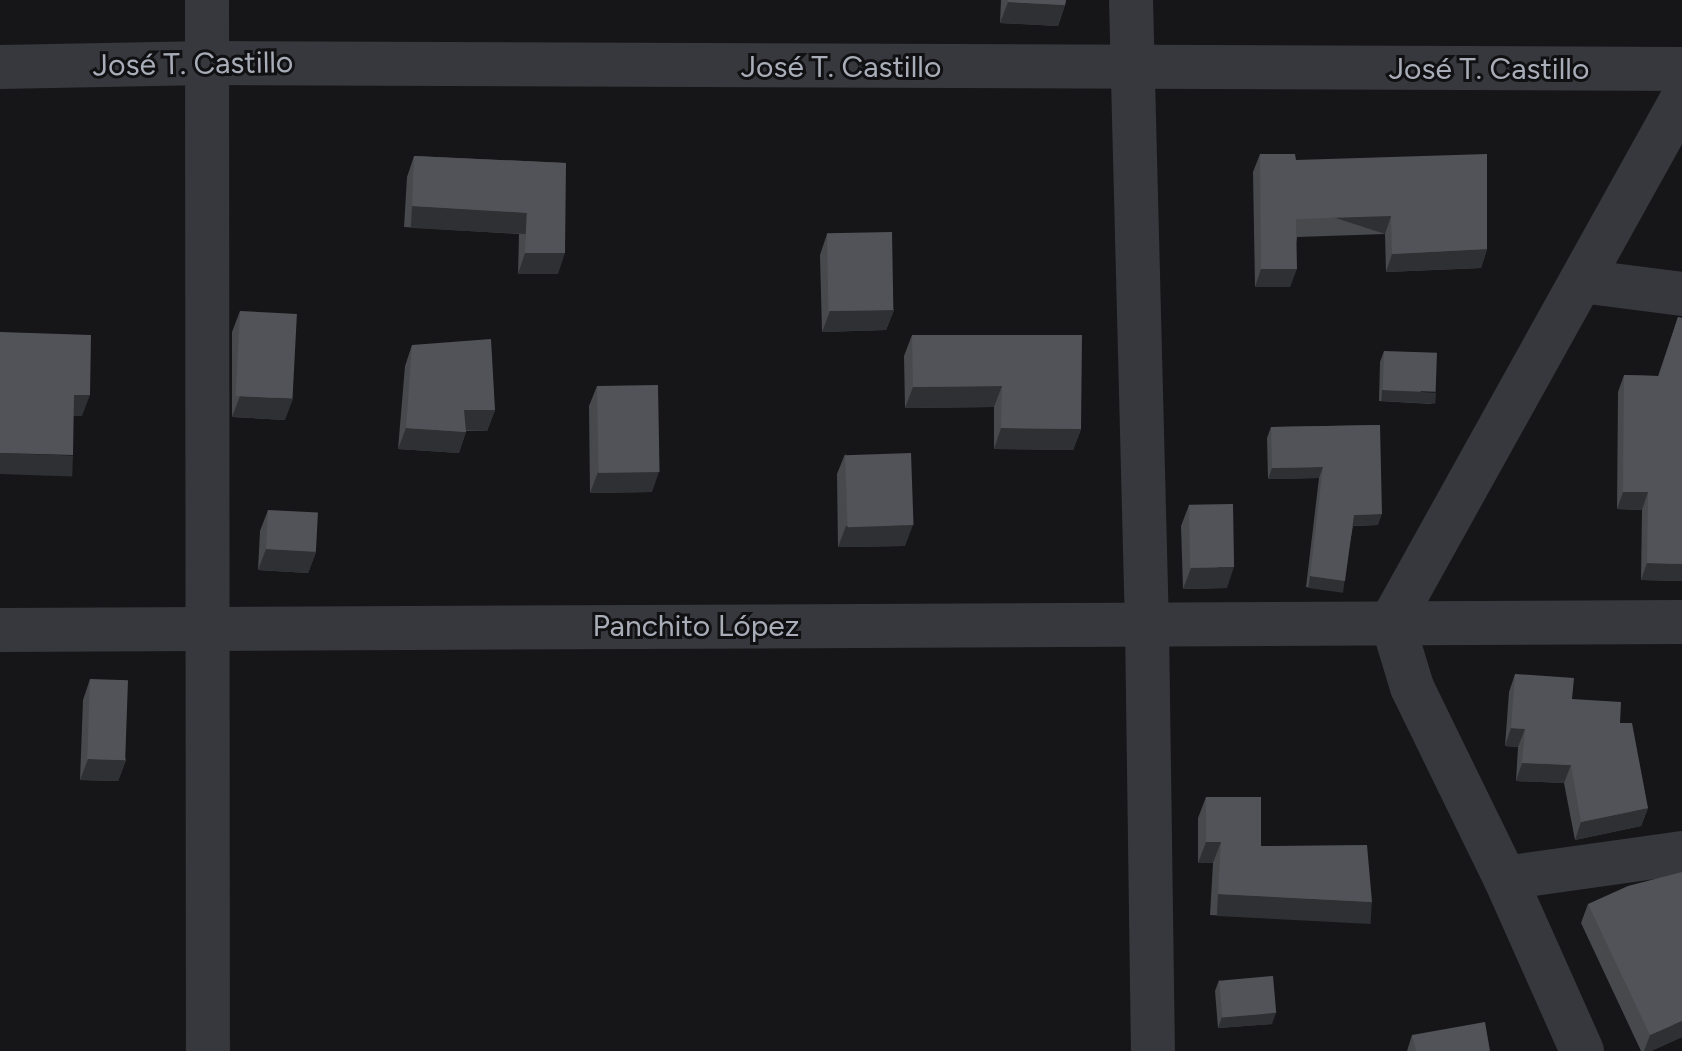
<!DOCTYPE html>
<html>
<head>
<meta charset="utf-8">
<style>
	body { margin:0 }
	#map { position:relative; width:1682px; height:1051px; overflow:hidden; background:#161618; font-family:Figtree,sans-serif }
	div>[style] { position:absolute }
	.minor>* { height:44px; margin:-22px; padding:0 22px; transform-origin:22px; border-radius:22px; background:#37383d }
	.wall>* { inset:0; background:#47494d }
	.shaded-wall>* { inset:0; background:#2f3033; transform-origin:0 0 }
	.building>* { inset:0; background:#525359; transform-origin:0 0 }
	span { translate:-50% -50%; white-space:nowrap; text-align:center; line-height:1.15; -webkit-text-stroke:6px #111113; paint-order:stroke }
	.street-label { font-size:30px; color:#a8adb8 }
</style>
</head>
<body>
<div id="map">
	<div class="minor">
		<i style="left:207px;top:0;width:1051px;rotate:89.95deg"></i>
		<i style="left:1131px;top:0;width:626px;rotate:88.54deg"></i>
		<i style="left:1147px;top:626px;width:425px;rotate:89.2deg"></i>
		<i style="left:0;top:67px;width:207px;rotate:-1.1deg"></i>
		<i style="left:207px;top:63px;width:1475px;rotate:0.23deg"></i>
		<i style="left:1581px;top:281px;width:102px;rotate:7.3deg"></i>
		<i style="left:0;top:630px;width:1682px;rotate:-0.27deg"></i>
		<i style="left:1505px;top:878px;width:179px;rotate:-8deg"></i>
		<i style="left:1582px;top:1051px;width:189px;rotate:-114deg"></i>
		<i style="left:1505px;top:878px;width:212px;rotate:-116deg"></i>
		<i style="left:1412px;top:687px;width:69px;rotate:-106.9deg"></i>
		<i style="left:1392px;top:621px;width:597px;rotate:-60.95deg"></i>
	</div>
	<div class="wall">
		<i style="clip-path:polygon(1001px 0,1066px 0,1065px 5px,1058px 26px,1000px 23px)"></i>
		<i style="clip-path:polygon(1260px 154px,1296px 160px,1487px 249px,1481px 268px,1386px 272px,1385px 234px,1297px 237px,1290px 287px,1255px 287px,1253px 172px)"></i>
		<i style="clip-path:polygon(414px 156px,566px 163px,558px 274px,518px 274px,519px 234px,404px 227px,407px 177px)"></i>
		<i style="clip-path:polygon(827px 234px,894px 310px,886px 330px,822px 332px,820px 255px)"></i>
		<i style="clip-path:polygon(240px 311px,285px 420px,232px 417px,232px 332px)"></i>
		<i style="clip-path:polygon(1678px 317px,1682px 318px,1682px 581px,1641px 580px,1642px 510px,1617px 509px,1618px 392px,1624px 375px,1658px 376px)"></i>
		<i style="clip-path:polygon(912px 335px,1081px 429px,1073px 450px,994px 449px,994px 407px,905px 408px,904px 356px)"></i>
		<i style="clip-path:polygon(412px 345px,495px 410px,487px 431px,466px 431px,459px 453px,398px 449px,405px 366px)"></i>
		<i style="clip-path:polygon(1384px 351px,1432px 404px,1379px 401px,1380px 362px)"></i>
		<i style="clip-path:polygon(597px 386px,652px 492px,590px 493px,589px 406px)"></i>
		<i style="clip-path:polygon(1380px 425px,1378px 525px,1353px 526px,1341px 592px,1306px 587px,1319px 478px,1268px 479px,1267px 438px,1271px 427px)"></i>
		<i style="clip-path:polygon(845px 454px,905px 546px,838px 547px,837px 474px)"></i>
		<i style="clip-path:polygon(1189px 505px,1227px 588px,1183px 589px,1181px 526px)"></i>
		<i style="clip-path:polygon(268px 510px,316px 552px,308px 573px,258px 570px,260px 531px)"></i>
		<i style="clip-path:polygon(1515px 674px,1572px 699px,1648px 808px,1641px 826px,1575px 840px,1564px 783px,1516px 781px,1518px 747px,1505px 746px,1509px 692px)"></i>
		<i style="clip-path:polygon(90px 679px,126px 760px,118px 781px,80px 780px,83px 700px)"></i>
		<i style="clip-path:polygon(1206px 797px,1261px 846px,1372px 902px,1364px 923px,1210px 915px,1213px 863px,1198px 863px,1198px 818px)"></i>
		<i style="clip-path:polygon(1588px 904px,1682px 1037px,1651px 1051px,1641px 1051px,1581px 923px)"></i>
		<i style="clip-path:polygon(1219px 980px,1272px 1024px,1218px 1028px,1215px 991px)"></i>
		<i style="clip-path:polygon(1412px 1035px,1490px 1051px,1407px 1051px)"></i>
	</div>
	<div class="shaded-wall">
		<i style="clip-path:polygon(1008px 2px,1065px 5px,1058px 26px,1000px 23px)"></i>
		<i style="left:412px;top:206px;width:115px;height:22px;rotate:3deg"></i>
		<i style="left:1391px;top:216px;width:19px;height:95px;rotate:108deg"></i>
		<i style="clip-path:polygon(1487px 249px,1481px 268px,1386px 272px,1392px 254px)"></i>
		<i style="clip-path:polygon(525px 253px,565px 253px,558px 274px,518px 274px)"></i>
		<i style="clip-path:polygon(1261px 269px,1297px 269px,1290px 287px,1255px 287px)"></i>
		<i style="clip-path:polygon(894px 310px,886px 330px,822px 332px,830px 311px)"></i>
		<i style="clip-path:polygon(1002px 386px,994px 407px,905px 408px,913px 387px)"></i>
		<i style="left:1382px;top:390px;width:54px;height:11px;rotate:3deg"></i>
		<i style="clip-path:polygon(74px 395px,90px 395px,82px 416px,67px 416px)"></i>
		<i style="clip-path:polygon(240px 396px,293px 399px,285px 420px,232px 417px)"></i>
		<i style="clip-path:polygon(464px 410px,495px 410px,487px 431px,456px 430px)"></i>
		<i style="clip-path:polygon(406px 428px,466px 432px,459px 453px,398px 449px)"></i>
		<i style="clip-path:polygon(1001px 428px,1081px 429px,1073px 450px,994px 449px)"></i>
		<i style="left:0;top:453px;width:73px;height:21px;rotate:2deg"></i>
		<i style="clip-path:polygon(1323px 467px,1319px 478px,1268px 479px,1272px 468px)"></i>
		<i style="clip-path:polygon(598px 472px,659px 472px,652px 492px,590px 493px)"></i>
		<i style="clip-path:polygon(1623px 492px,1648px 492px,1642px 510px,1617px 509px)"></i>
		<i style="clip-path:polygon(1382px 514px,1378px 525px,1350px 526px,1354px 515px)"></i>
		<i style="clip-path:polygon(913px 525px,905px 546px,838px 547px,846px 526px)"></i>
		<i style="clip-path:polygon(266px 549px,316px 552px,308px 573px,258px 570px)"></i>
		<i style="clip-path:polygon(1647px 563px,1682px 564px,1682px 581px,1641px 580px)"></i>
		<i style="clip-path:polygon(1234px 567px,1227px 588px,1183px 589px,1191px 568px)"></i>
		<i style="left:1310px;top:576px;width:35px;height:12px;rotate:8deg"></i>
		<i style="clip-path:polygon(1511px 728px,1525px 729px,1518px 747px,1505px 746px)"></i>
		<i style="clip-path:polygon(88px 759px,126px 760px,118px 781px,80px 780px)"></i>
		<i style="clip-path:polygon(1522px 763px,1571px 765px,1564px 783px,1516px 781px)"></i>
		<i style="clip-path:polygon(1648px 808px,1641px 826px,1575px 840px,1581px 822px)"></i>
		<i style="clip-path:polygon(1206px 842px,1221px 842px,1213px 863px,1198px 863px)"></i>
		<i style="left:1218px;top:894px;width:154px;height:22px;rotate:3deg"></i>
		<i style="clip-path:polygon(1276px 1013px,1272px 1024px,1218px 1028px,1222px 1017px)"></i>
		<i style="clip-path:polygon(1682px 1021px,1682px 1037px,1651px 1051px,1644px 1051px,1650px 1035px)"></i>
	</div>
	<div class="building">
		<i style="clip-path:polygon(1008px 0,1066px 0,1065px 5px,1008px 2px)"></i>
		<i style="clip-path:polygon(1260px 154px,1295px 154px,1296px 160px,1487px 154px,1487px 249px,1392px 254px,1391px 216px,1296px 219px,1297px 269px,1261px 269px)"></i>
		<i style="clip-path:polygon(414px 156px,566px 163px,565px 253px,525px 253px,527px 213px,412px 206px)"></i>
		<i style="left:892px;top:232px;width:78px;height:65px;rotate:89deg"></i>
		<i style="left:240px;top:311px;width:57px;height:85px;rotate:3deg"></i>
		<i style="clip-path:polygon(1678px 317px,1682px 318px,1682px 564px,1647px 563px,1648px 492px,1623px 492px,1624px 375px,1659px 376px)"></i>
		<i style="clip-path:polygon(0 332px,91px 335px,90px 395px,74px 395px,73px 455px,0 453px)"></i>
		<i style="clip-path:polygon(912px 335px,1082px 335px,1081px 429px,1001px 428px,1002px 386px,913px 387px)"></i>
		<i style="clip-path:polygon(491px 339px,495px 410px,464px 410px,466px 432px,406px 428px,412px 345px)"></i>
		<i style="left:1384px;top:351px;width:53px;height:39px;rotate:2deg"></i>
		<i style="left:658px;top:385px;width:87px;height:61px;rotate:89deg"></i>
		<i style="clip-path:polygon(1380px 425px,1382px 514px,1354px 515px,1345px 581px,1310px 576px,1323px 467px,1272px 468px,1271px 427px)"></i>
		<i style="left:911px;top:453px;width:72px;height:66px;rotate:88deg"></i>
		<i style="left:1233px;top:504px;width:63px;height:44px;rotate:89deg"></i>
		<i style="left:268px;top:510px;width:50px;height:39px;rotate:3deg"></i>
		<i style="clip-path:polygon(1515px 674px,1574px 678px,1572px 699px,1621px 702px,1620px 723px,1632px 723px,1648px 808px,1581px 822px,1571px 765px,1522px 763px,1525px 729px,1511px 728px)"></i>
		<i style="left:90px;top:679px;width:38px;height:80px;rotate:2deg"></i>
		<i style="clip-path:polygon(1206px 797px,1261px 797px,1261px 846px,1367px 845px,1372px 902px,1218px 894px,1221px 842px,1206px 842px)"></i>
		<i style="clip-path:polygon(1682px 872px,1682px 1021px,1650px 1035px,1588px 904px,1628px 886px)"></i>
		<i style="left:1273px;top:976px;width:37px;height:54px;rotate:85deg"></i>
		<i style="clip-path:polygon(1485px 1022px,1490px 1051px,1416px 1051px,1412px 1035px)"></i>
	</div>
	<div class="street-label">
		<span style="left:193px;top:64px;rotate:-1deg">José T. Castillo</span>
		<span style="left:841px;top:67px">José T. Castillo</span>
		<span style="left:1489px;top:69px">José T. Castillo</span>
		<span style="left:696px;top:626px">Panchito López</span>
	</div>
</div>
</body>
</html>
